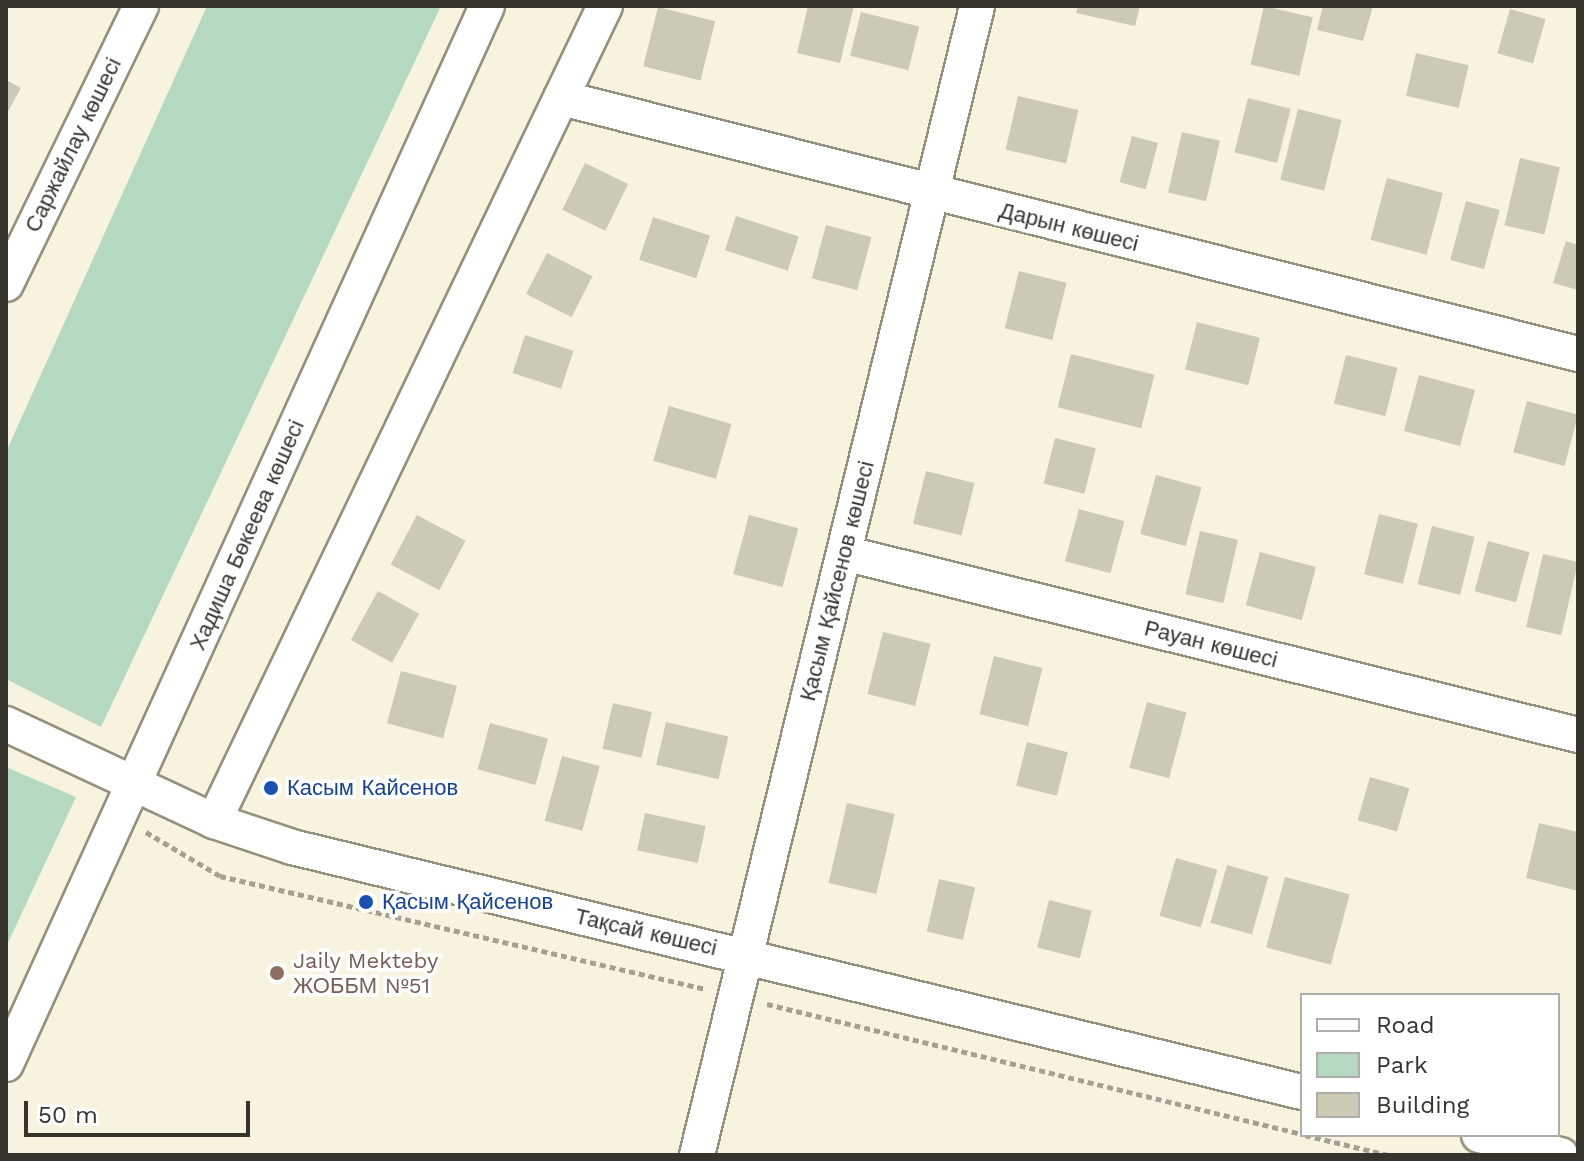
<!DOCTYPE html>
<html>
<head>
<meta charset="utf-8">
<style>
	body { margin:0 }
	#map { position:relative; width:1584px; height:1161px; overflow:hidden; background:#f7f3df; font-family:"Work Sans",sans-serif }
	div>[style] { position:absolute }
	.green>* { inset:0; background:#b5d9c0 }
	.building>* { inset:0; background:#ccc9b5; transform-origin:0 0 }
	.path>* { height:5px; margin-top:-2.5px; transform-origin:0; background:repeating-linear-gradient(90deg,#a4a092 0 6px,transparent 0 10px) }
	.roads { filter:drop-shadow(2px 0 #94907e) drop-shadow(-2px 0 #94907e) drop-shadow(0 2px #94907e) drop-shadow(0 -2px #94907e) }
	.minor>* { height:34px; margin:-17px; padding:0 17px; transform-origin:17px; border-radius:17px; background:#fff }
	.dots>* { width:22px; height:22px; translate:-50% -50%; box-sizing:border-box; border:4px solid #fff; border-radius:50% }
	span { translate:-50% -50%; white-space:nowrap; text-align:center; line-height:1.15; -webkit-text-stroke:7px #fff; paint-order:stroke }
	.street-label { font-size:22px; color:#36342d }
	.transit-label { font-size:22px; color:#164399 }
	.left { translate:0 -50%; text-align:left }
	.education-label { font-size:22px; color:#785e54 }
	.frame { position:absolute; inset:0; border:8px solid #36342d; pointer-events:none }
	.legend { position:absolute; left:1300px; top:993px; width:260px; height:144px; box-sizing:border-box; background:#fff; border:2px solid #afaeab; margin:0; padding:10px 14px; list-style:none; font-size:24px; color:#36342d }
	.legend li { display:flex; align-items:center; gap:16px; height:40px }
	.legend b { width:40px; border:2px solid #afaeab }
	.scale { position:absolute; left:24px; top:1101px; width:226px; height:36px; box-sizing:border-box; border:4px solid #36342d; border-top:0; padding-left:10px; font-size:24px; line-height:28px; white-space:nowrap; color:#36342d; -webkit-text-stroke:6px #fff; paint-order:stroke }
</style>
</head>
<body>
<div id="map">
	<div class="green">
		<i style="clip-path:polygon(207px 6px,441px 6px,101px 727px,6px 679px,6px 452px)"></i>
		<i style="clip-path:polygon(6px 767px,76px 797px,6px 947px)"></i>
	</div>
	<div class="building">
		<i style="clip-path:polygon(808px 6px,854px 6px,840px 63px,797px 53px)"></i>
		<i style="clip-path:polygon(1078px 6px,1140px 6px,1135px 26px,1076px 13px)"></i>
		<i style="left:1264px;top:6px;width:50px;height:60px;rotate:13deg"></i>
		<i style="clip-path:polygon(1323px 6px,1373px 6px,1363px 41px,1317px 30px)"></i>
		<i style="left:658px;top:7px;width:59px;height:61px;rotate:14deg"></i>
		<i style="left:1510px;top:9px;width:37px;height:46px;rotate:16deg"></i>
		<i style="left:861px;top:12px;width:60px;height:45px;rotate:14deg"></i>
		<i style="left:1416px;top:53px;width:54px;height:44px;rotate:13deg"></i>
		<i style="clip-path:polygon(6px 80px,21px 88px,6px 115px)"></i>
		<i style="left:1018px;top:96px;width:62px;height:55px;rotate:13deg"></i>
		<i style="left:1248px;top:98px;width:44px;height:56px;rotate:14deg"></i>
		<i style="left:1298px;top:109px;width:45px;height:73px;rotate:14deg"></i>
		<i style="left:1182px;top:132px;width:39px;height:62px;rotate:13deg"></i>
		<i style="left:1132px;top:136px;width:27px;height:48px;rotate:15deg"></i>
		<i style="left:1520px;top:158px;width:41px;height:69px;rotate:13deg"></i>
		<i style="left:585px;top:163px;width:48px;height:52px;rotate:26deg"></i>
		<i style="left:1387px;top:178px;width:58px;height:64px;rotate:15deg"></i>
		<i style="left:1466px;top:201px;width:35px;height:61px;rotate:15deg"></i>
		<i style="left:736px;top:216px;width:66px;height:36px;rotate:18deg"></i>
		<i style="left:653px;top:217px;width:60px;height:45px;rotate:18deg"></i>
		<i style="left:826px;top:225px;width:47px;height:55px;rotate:15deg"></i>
		<i style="clip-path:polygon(1566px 241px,1578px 245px,1578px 290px,1553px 283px)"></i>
		<i style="left:547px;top:253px;width:51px;height:46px;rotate:27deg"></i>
		<i style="left:1019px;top:271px;width:49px;height:59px;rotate:14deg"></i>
		<i style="left:1197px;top:322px;width:65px;height:49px;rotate:14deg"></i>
		<i style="left:525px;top:335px;width:51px;height:40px;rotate:18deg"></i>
		<i style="left:1071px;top:354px;width:86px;height:55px;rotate:14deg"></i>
		<i style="left:1346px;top:355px;width:53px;height:50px;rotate:14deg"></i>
		<i style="left:1419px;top:375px;width:58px;height:58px;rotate:15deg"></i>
		<i style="left:1527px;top:401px;width:53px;height:53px;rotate:15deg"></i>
		<i style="left:669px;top:406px;width:65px;height:57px;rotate:16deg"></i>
		<i style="left:1055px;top:438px;width:42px;height:47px;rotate:14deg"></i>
		<i style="left:926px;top:471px;width:50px;height:54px;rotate:14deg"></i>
		<i style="left:1156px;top:475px;width:47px;height:61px;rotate:15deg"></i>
		<i style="left:1079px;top:509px;width:47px;height:54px;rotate:15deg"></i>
		<i style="left:1379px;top:514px;width:40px;height:62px;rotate:14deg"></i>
		<i style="left:417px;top:515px;width:55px;height:56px;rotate:28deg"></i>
		<i style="left:749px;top:515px;width:51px;height:61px;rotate:15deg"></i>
		<i style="left:1432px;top:526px;width:44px;height:60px;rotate:14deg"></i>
		<i style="left:1200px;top:531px;width:39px;height:65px;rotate:13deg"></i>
		<i style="left:1488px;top:541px;width:43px;height:52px;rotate:15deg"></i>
		<i style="left:1260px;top:552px;width:58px;height:55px;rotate:15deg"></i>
		<i style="left:1543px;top:554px;width:36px;height:75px;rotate:13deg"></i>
		<i style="left:378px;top:591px;width:47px;height:56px;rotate:29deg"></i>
		<i style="left:883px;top:632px;width:49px;height:64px;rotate:14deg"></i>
		<i style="left:994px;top:656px;width:50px;height:60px;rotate:14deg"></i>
		<i style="left:401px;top:671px;width:58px;height:54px;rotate:15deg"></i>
		<i style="left:1147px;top:702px;width:41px;height:68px;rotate:15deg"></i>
		<i style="left:613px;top:703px;width:40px;height:47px;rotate:13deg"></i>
		<i style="left:666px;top:722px;width:64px;height:44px;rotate:13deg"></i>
		<i style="left:490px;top:723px;width:60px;height:48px;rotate:15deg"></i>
		<i style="left:1027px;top:742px;width:42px;height:45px;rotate:14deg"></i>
		<i style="left:562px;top:756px;width:39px;height:67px;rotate:15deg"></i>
		<i style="left:1370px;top:777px;width:41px;height:45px;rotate:16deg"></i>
		<i style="left:847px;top:803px;width:49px;height:82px;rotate:13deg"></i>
		<i style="left:645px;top:813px;width:62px;height:38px;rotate:12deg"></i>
		<i style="clip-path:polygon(1539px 823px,1578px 832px,1578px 891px,1526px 878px)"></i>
		<i style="left:1176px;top:858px;width:43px;height:60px;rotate:16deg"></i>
		<i style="left:1227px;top:865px;width:43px;height:60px;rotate:16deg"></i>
		<i style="left:1285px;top:877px;width:67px;height:73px;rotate:15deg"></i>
		<i style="left:939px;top:879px;width:37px;height:54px;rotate:13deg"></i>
		<i style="left:1049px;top:900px;width:44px;height:49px;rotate:14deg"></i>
	</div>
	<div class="path">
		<i style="left:146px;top:832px;width:86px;rotate:30.7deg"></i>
		<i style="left:220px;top:876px;width:499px;rotate:13.1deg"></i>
		<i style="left:767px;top:1004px;width:551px;rotate:13.66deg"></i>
		<i style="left:1305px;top:1135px;width:85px;rotate:13.5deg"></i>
	</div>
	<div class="roads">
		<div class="minor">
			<i style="left:561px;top:98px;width:1049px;rotate:14.13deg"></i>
			<i style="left:6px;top:284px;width:309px;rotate:-64.1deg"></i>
			<i style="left:844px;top:553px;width:756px;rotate:13.93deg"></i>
			<i style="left:6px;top:724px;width:230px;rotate:25deg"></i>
			<i style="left:214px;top:821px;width:82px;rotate:18.4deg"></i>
			<i style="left:292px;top:847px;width:1039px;rotate:13.64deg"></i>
			<i style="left:214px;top:821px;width:904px;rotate:-64.37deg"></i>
			<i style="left:6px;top:1064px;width:1162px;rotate:-65.55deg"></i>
			<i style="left:1479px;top:1135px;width:84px;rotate:13.7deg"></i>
			<i style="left:697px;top:1155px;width:1183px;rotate:-76.3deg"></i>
		</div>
	</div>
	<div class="dots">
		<i style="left:271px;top:788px;background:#1a4fb4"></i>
		<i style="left:366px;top:902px;background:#1a4fb4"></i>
		<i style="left:277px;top:973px;background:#8d6e63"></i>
	</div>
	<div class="street-label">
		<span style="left:73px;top:145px;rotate:-64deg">Саржайлау көшесі</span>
		<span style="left:1069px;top:227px;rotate:14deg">Дарын көшесі</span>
		<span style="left:247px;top:535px;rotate:-66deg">Хадиша Бөкеева көшесі</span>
		<span style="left:837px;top:581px;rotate:-76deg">Қасым Қайсенов көшесі</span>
		<span style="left:1211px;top:644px;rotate:14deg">Рауан көшесі</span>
		<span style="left:646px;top:932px;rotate:13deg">Тақсай көшесі</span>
	</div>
	<div class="transit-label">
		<span class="left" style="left:287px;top:788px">Касым Кайсенов</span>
		<span class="left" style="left:382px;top:902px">Қасым Қайсенов</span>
	</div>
	<div class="education-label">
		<span class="left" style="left:293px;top:973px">Jaily Mekteby<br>ЖОББМ №51</span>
	</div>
	<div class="frame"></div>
	<ul class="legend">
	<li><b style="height:10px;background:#fff"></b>Road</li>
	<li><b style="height:22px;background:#b5d9c0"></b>Park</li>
	<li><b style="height:22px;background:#ccc9b5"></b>Building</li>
	</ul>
	<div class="scale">50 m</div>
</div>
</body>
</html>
